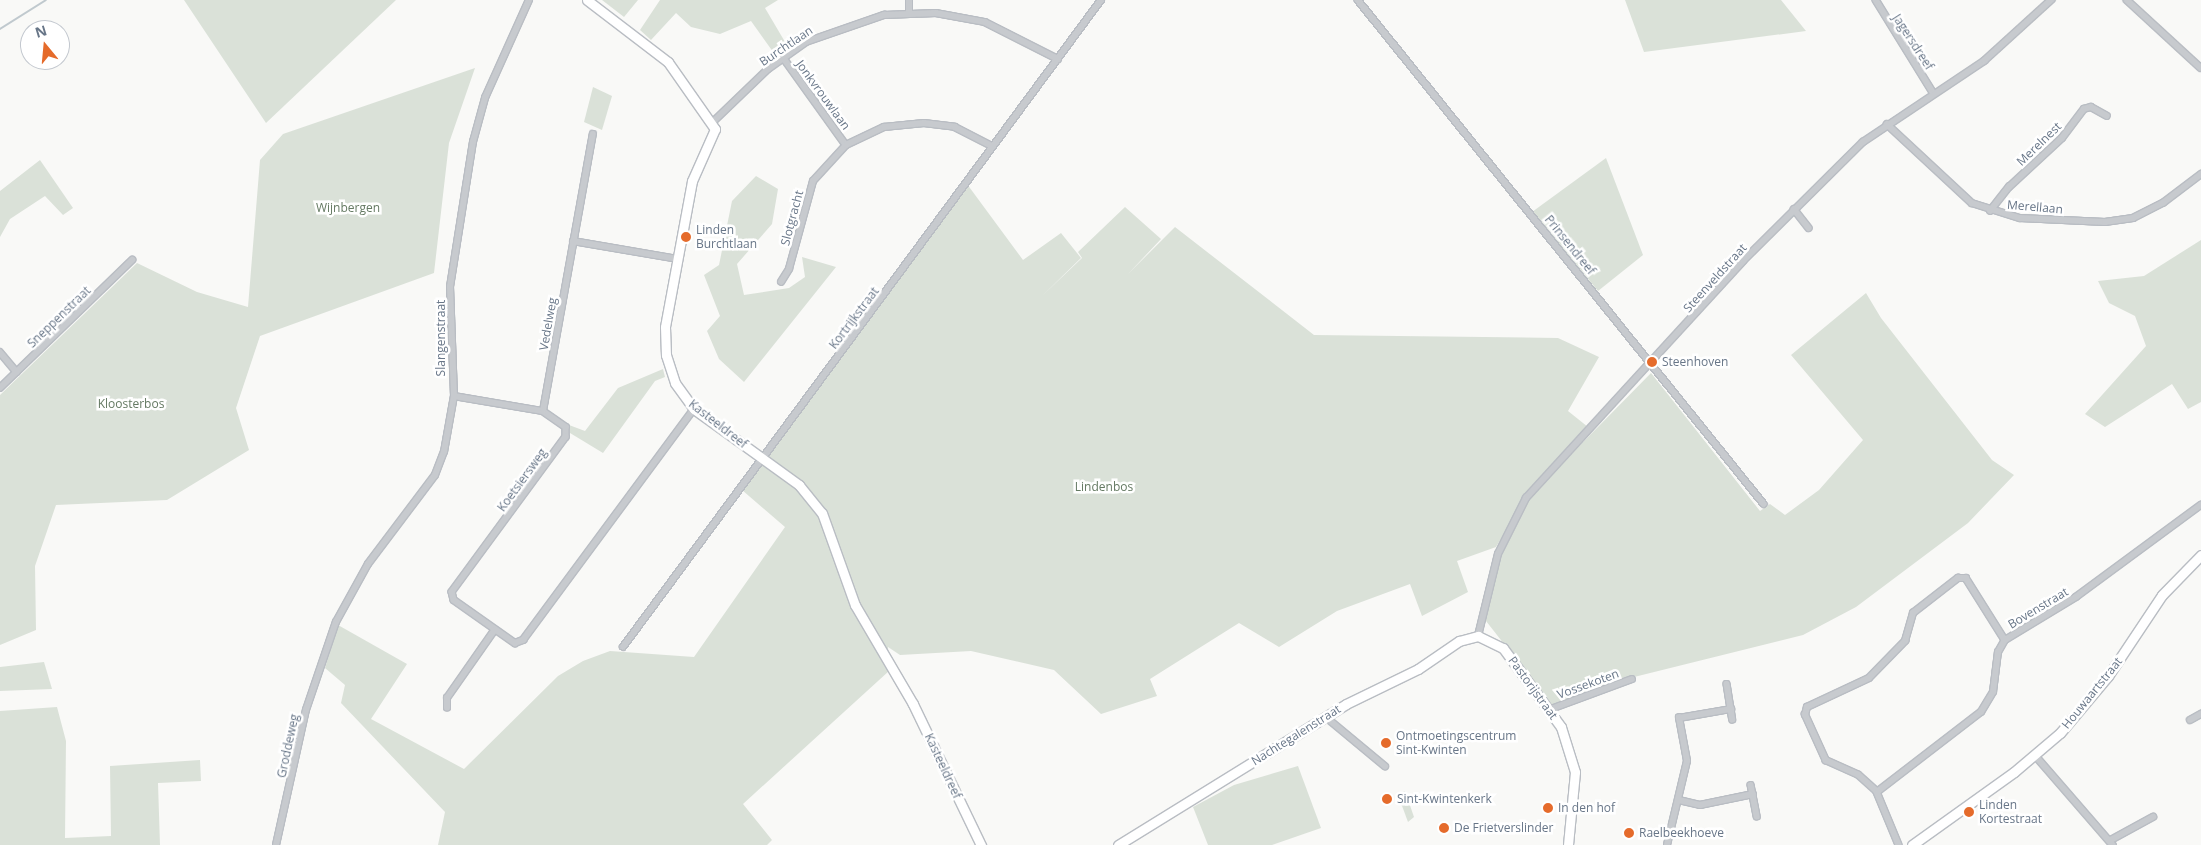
<!DOCTYPE html>
<html>
<head>
<meta charset="utf-8">
<style>
	body { margin:0 }
	#map { position:relative; width:2201px; height:845px; overflow:hidden; background:#f9f9f7; font-family:"Open Sans",sans-serif }
	div>[style] { position:absolute }
	.green>* { inset:0; background:#dae1d8 }
	.stream>* { height:2px; margin:-1px; padding:0 1px; transform-origin:1px; border-radius:1px; background:#c0c9ce }
	.roads { filter:drop-shadow(1px 0 #b9bdc3) drop-shadow(-1px 0 #b9bdc3) drop-shadow(0 1px #b9bdc3) drop-shadow(0 -1px #b9bdc3) }
	.street>* { height:5.5px; margin:-2.75px; padding:0 2.75px; transform-origin:2.75px; border-radius:2.75px; background:#c7cace }
	.secondary>* { height:9px; margin:-4.5px; padding:0 4.5px; transform-origin:4.5px; border-radius:4.5px; background:#fff }
	.dots>* { width:14px; height:14px; translate:-50% -50%; box-sizing:border-box; border:2px solid #fff; border-radius:50% }
	span { translate:-50% -50%; white-space:nowrap; text-align:center; line-height:1.15; -webkit-text-stroke:5px #fff; paint-order:stroke }
	.street-label { font-size:12px; color:#687688 }
	.park-label { font-size:12px; color:#657a63 }
	.poi-label { font-size:12px; color:#687688 }
	.left { translate:0 -50%; text-align:left }
	.north { position:absolute; left:20px; top:20px; width:50px; height:50px; box-sizing:border-box; background:#fff; border:1px solid #c3c8cf; border-radius:50%; rotate:343deg; font-size:14px; font-weight:700; line-height:20px; text-align:center; color:#687688 }
	.north::after { content:''; display:block; margin:auto; width:18px; height:22px; background:#e56b2b; clip-path:polygon(50% 0,100% 100%,50% 72%,0 100%) }
</style>
</head>
<body>
<div id="map">
	<div class="green">
		<i style="clip-path:polygon(184px 0,396px 0,266px 123px)"></i>
		<i style="clip-path:polygon(602px 0,638px 0,624px 17px)"></i>
		<i style="clip-path:polygon(660px 0,778px 0,765px 8px,788px 47px,776px 56px,751px 21px,720px 34px,691px 27px,676px 13px,651px 40px,640px 30px)"></i>
		<i style="clip-path:polygon(1625px 0,1781px 0,1806px 31px,1644px 52px)"></i>
		<i style="clip-path:polygon(475px 68px,449px 143px,434px 273px,260px 336px,236px 408px,249px 450px,167px 500px,56px 505px,35px 566px,36px 630px,0 645px,0 395px,137px 263px,197px 292px,248px 307px,260px 160px,283px 134px)"></i>
		<i style="clip-path:polygon(593px 87px,612px 96px,602px 130px,584px 122px)"></i>
		<i style="clip-path:polygon(1606px 158px,1643px 255px,1598px 291px,1532px 212px)"></i>
		<i style="clip-path:polygon(40px 160px,73px 208px,63px 215px,45px 196px,10px 219px,0 237px,0 191px)"></i>
		<i style="clip-path:polygon(756px 176px,778px 189px,772px 224px,737px 264px,744px 295px,789px 288px,805px 277px,802px 257px,836px 267px,744px 382px,719px 359px,707px 331px,720px 316px,704px 275px,719px 265px,732px 201px)"></i>
		<i style="clip-path:polygon(967px 184px,1023px 260px,1061px 233px,1081px 258px,1042px 296px,1082px 258px,1078px 252px,1125px 207px,1161px 239px,1128px 274px,1175px 227px,1314px 335px,1558px 338px,1599px 357px,1568px 411px,1588px 427px,1532px 487px,1496px 547px,1457px 561px,1468px 592px,1422px 616px,1410px 584px,1337px 611px,1279px 647px,1239px 623px,1150px 679px,1157px 696px,1101px 714px,1054px 670px,971px 651px,900px 655px,888px 647px,889px 671px,743px 804px,772px 840px,767px 845px,438px 845px,445px 812px,341px 703px,345px 685px,325px 668px,338px 625px,407px 664px,371px 719px,464px 769px,558px 676px,583px 661px,610px 651px,694px 657px,785px 527px,742px 490px)"></i>
		<i style="clip-path:polygon(2201px 240px,2201px 402px,2188px 409px,2172px 384px,2105px 427px,2085px 414px,2146px 346px,2135px 316px,2109px 303px,2098px 281px,2144px 276px)"></i>
		<i style="clip-path:polygon(1866px 293px,1881px 318px,1992px 460px,2014px 475px,1968px 523px,1856px 607px,1803px 635px,1622px 680px,1552px 705px,1486px 621px,1484px 609px,1512px 525px,1538px 488px,1651px 373px,1760px 511px,1770px 504px,1785px 515px,1819px 490px,1863px 440px,1791px 355px)"></i>
		<i style="clip-path:polygon(663px 369px,665px 377px,655px 381px,603px 453px,570px 433px,569px 425px,585px 431px,618px 388px)"></i>
		<i style="clip-path:polygon(44px 662px,52px 689px,0 691px,0 667px)"></i>
		<i style="clip-path:polygon(57px 707px,66px 741px,65px 838px,111px 836px,110px 766px,200px 760px,201px 781px,158px 783px,160px 845px,0 845px,0 711px)"></i>
		<i style="clip-path:polygon(1298px 766px,1321px 828px,1272px 845px,1208px 845px,1193px 807px,1234px 785px)"></i>
		<i style="clip-path:polygon(1405px 791px,1414px 817px,1408px 822px,1398px 795px)"></i>
	</div>
	<div class="stream">
		<i style="left:0;top:29px;width:54px;rotate:-32.2deg"></i>
	</div>
	<div class="roads">
		<div class="street">
			<i style="left:909px;top:0;width:13px;rotate:90deg"></i>
			<i style="left:1358px;top:0;width:647px;rotate:51.15deg"></i>
			<i style="left:1876px;top:0;width:110px;rotate:58.3deg"></i>
			<i style="left:2127px;top:0;width:100px;rotate:42.6deg"></i>
			<i style="left:783px;top:57px;width:108px;rotate:54.4deg"></i>
			<i style="left:713px;top:122px;width:76px;rotate:-43.9deg"></i>
			<i style="left:768px;top:69px;width:47px;rotate:-35.4deg"></i>
			<i style="left:806px;top:42px;width:83px;rotate:-19.1deg"></i>
			<i style="left:884px;top:15px;width:52px;rotate:-2.2deg"></i>
			<i style="left:936px;top:13px;width:50px;rotate:10.4deg"></i>
			<i style="left:985px;top:22px;width:82px;rotate:26.9deg"></i>
			<i style="left:1887px;top:124px;width:116px;rotate:42.9deg"></i>
			<i style="left:1972px;top:203px;width:50px;rotate:17.4deg"></i>
			<i style="left:2020px;top:218px;width:85px;rotate:2.7deg"></i>
			<i style="left:2105px;top:222px;width:28px;rotate:-8deg"></i>
			<i style="left:2133px;top:218px;width:34px;rotate:-27deg"></i>
			<i style="left:2163px;top:203px;width:48px;rotate:-37.3deg"></i>
			<i style="left:1794px;top:209px;width:24px;rotate:52deg"></i>
			<i style="left:1990px;top:211px;width:31px;rotate:-52deg"></i>
			<i style="left:2009px;top:187px;width:72px;rotate:-42.8deg"></i>
			<i style="left:2062px;top:138px;width:36px;rotate:-53deg"></i>
			<i style="left:2084px;top:109px;width:7px;rotate:-16deg"></i>
			<i style="left:2091px;top:107px;width:18px;rotate:29deg"></i>
			<i style="left:573px;top:241px;width:107px;rotate:9.7deg"></i>
			<i style="left:781px;top:282px;width:15px;rotate:-58deg"></i>
			<i style="left:789px;top:269px;width:91px;rotate:-74.7deg"></i>
			<i style="left:813px;top:181px;width:49px;rotate:-47.5deg"></i>
			<i style="left:846px;top:145px;width:42px;rotate:-25.3deg"></i>
			<i style="left:884px;top:127px;width:40px;rotate:-5.7deg"></i>
			<i style="left:924px;top:123px;width:31px;rotate:7deg"></i>
			<i style="left:955px;top:127px;width:42px;rotate:27.2deg"></i>
			<i style="left:0;top:352px;width:26px;rotate:50deg"></i>
			<i style="left:0;top:388px;width:184px;rotate:-44.1deg"></i>
			<i style="left:454px;top:396px;width:90px;rotate:9.6deg"></i>
			<i style="left:543px;top:411px;width:28px;rotate:35deg"></i>
			<i style="left:566px;top:427px;width:10px;rotate:90deg"></i>
			<i style="left:566px;top:437px;width:192px;rotate:126.3deg"></i>
			<i style="left:452px;top:592px;width:8px;rotate:76deg"></i>
			<i style="left:454px;top:600px;width:75px;rotate:35.2deg"></i>
			<i style="left:515px;top:643px;width:9px;rotate:-21deg"></i>
			<i style="left:523px;top:640px;width:287px;rotate:-53.5deg"></i>
			<i style="left:543px;top:411px;width:281px;rotate:-79.8deg"></i>
			<i style="left:1478px;top:636px;width:84px;rotate:-76.3deg"></i>
			<i style="left:1498px;top:554px;width:63px;rotate:-63.4deg"></i>
			<i style="left:1526px;top:498px;width:321px;rotate:-47.5deg"></i>
			<i style="left:1743px;top:261px;width:169px;rotate:-44.8deg"></i>
			<i style="left:1863px;top:142px;width:146px;rotate:-33.8deg"></i>
			<i style="left:1984px;top:61px;width:91px;rotate:-42.3deg"></i>
			<i style="left:623px;top:647px;width:804px;rotate:-53.54deg"></i>
			<i style="left:1727px;top:684px;width:36px;rotate:81deg"></i>
			<i style="left:447px;top:708px;width:10px;rotate:-90deg"></i>
			<i style="left:447px;top:698px;width:82px;rotate:-55deg"></i>
			<i style="left:1551px;top:709px;width:86px;rotate:-20.3deg"></i>
			<i style="left:1326px;top:717px;width:77px;rotate:39.7deg"></i>
			<i style="left:2190px;top:720px;width:13px;rotate:-29deg"></i>
			<i style="left:2035px;top:755px;width:119px;rotate:49.1deg"></i>
			<i style="left:1751px;top:785px;width:32px;rotate:79deg"></i>
			<i style="left:1877px;top:792px;width:131px;rotate:-37.6deg"></i>
			<i style="left:1981px;top:712px;width:23px;rotate:-59deg"></i>
			<i style="left:1993px;top:692px;width:40px;rotate:-82.9deg"></i>
			<i style="left:1998px;top:652px;width:14px;rotate:-60deg"></i>
			<i style="left:2005px;top:640px;width:83px;rotate:-31.2deg"></i>
			<i style="left:2076px;top:597px;width:155px;rotate:-36.4deg"></i>
			<i style="left:1877px;top:792px;width:25px;rotate:-138deg"></i>
			<i style="left:1858px;top:775px;width:35px;rotate:-156deg"></i>
			<i style="left:1826px;top:761px;width:51px;rotate:-114.5deg"></i>
			<i style="left:1805px;top:715px;width:8px;rotate:-76deg"></i>
			<i style="left:1807px;top:707px;width:68px;rotate:-25.1deg"></i>
			<i style="left:1869px;top:678px;width:52px;rotate:-45.8deg"></i>
			<i style="left:1905px;top:641px;width:29px;rotate:-74deg"></i>
			<i style="left:1913px;top:613px;width:57px;rotate:-37.9deg"></i>
			<i style="left:1958px;top:578px;width:8px"></i>
			<i style="left:1966px;top:578px;width:73px;rotate:57.8deg"></i>
			<i style="left:1877px;top:792px;width:57px;rotate:67.5deg"></i>
			<i style="left:1679px;top:800px;width:22px;rotate:13deg"></i>
			<i style="left:1700px;top:805px;width:54px;rotate:-11.7deg"></i>
			<i style="left:2111px;top:840px;width:48px;rotate:-28.7deg"></i>
			<i style="left:276px;top:845px;width:138px;rotate:-77.5deg"></i>
			<i style="left:306px;top:710px;width:93px;rotate:-71.2deg"></i>
			<i style="left:336px;top:622px;width:66px;rotate:-61.1deg"></i>
			<i style="left:368px;top:564px;width:111px;rotate:-53deg"></i>
			<i style="left:435px;top:475px;width:25px;rotate:-69deg"></i>
			<i style="left:444px;top:452px;width:57px;rotate:-79.9deg"></i>
			<i style="left:454px;top:396px;width:109px;rotate:-92.1deg"></i>
			<i style="left:450px;top:287px;width:147px;rotate:-81deg"></i>
			<i style="left:473px;top:142px;width:46px;rotate:-74.7deg"></i>
			<i style="left:485px;top:98px;width:107px;rotate:-65.8deg"></i>
			<i style="left:1667px;top:845px;width:86px;rotate:-76.6deg"></i>
			<i style="left:1687px;top:761px;width:44px;rotate:-100.5deg"></i>
			<i style="left:1679px;top:718px;width:53px;rotate:-9.8deg"></i>
		</div>
		<div class="secondary">
			<i style="left:587px;top:0;width:102px;rotate:37.4deg"></i>
			<i style="left:668px;top:62px;width:82px;rotate:55deg"></i>
			<i style="left:715px;top:129px;width:57px;rotate:113.9deg"></i>
			<i style="left:692px;top:181px;width:148px;rotate:100.5deg"></i>
			<i style="left:665px;top:327px;width:28px;rotate:88deg"></i>
			<i style="left:666px;top:355px;width:29px;rotate:72deg"></i>
			<i style="left:675px;top:383px;width:32px;rotate:54deg"></i>
			<i style="left:694px;top:409px;width:130px;rotate:35.9deg"></i>
			<i style="left:799px;top:485px;width:36px;rotate:51deg"></i>
			<i style="left:822px;top:513px;width:98px;rotate:70.3deg"></i>
			<i style="left:855px;top:605px;width:115px;rotate:59.6deg"></i>
			<i style="left:913px;top:704px;width:157px;rotate:64.3deg"></i>
			<i style="left:1118px;top:845px;width:268px;rotate:-31.7deg"></i>
			<i style="left:1346px;top:704px;width:80px;rotate:-25.9deg"></i>
			<i style="left:1418px;top:669px;width:50px;rotate:-34.3deg"></i>
			<i style="left:1459px;top:641px;width:20px;rotate:-15deg"></i>
			<i style="left:1478px;top:636px;width:28px;rotate:26deg"></i>
			<i style="left:1503px;top:648px;width:98px;rotate:53.7deg"></i>
			<i style="left:1561px;top:727px;width:47px;rotate:72.7deg"></i>
			<i style="left:1575px;top:772px;width:73px;rotate:95.5deg"></i>
			<i style="left:1912px;top:845px;width:125px;rotate:-35.6deg"></i>
			<i style="left:2014px;top:772px;width:60px;rotate:-40.3deg"></i>
			<i style="left:2060px;top:733px;width:75px;rotate:-49.9deg"></i>
			<i style="left:2108px;top:676px;width:97px;rotate:-56.3deg"></i>
			<i style="left:2162px;top:595px;width:56px;rotate:-45.7deg"></i>
		</div>
	</div>
	<div class="dots">
		<i style="left:686px;top:237px;background:#e56b2b"></i>
		<i style="left:1652px;top:362px;background:#e56b2b"></i>
		<i style="left:1386px;top:743px;background:#e56b2b"></i>
		<i style="left:1387px;top:799px;background:#e56b2b"></i>
		<i style="left:1548px;top:808px;background:#e56b2b"></i>
		<i style="left:1969px;top:812px;background:#e56b2b"></i>
		<i style="left:1444px;top:828px;background:#e56b2b"></i>
		<i style="left:1629px;top:833px;background:#e56b2b"></i>
	</div>
	<div class="street-label">
		<span style="left:1913px;top:42px;rotate:57deg">Jagersdreef</span>
		<span style="left:786px;top:46px;rotate:-34deg">Burchtlaan</span>
		<span style="left:823px;top:95px;rotate:54deg">Jonkvrouwlaan</span>
		<span style="left:2039px;top:144px;rotate:-44deg">Merelnest</span>
		<span style="left:2035px;top:207px;rotate:5deg">Merellaan</span>
		<span style="left:792px;top:218px;rotate:-75deg">Slotgracht</span>
		<span style="left:1570px;top:245px;rotate:51deg">Prinsendreef</span>
		<span style="left:1715px;top:278px;rotate:-48deg">Steenveldstraat</span>
		<span style="left:59px;top:317px;rotate:-44deg">Sneppenstraat</span>
		<span style="left:854px;top:318px;rotate:-53deg">Kortrijkstraat</span>
		<span style="left:548px;top:324px;rotate:-80deg">Vedelweg</span>
		<span style="left:441px;top:338px;rotate:-90deg">Slangenstraat</span>
		<span style="left:718px;top:424px;rotate:38deg">Kasteeldreef</span>
		<span style="left:522px;top:480px;rotate:-54deg">Koetsiersweg</span>
		<span style="left:2038px;top:608px;rotate:-31deg">Bovenstraat</span>
		<span style="left:1588px;top:684px;rotate:-20deg">Vossekoten</span>
		<span style="left:1533px;top:688px;rotate:54deg">Pastorijstraat</span>
		<span style="left:2092px;top:693px;rotate:-51deg">Houwaartstraat</span>
		<span style="left:1296px;top:735px;rotate:-32deg">Nachtegalenstraat</span>
		<span style="left:288px;top:746px;rotate:-78deg">Groddeweg</span>
		<span style="left:943px;top:766px;rotate:65deg">Kasteeldreef</span>
	</div>
	<div class="park-label">
		<span style="left:348px;top:208px">Wijnbergen</span>
		<span style="left:131px;top:404px">Kloosterbos</span>
		<span style="left:1104px;top:487px">Lindenbos</span>
	</div>
	<div class="poi-label">
		<span class="left" style="left:696px;top:237px">Linden<br>Burchtlaan</span>
		<span class="left" style="left:1662px;top:362px">Steenhoven</span>
		<span class="left" style="left:1396px;top:743px">Ontmoetingscentrum<br>Sint-Kwinten</span>
		<span class="left" style="left:1397px;top:799px">Sint-Kwintenkerk</span>
		<span class="left" style="left:1979px;top:812px">Linden<br>Kortestraat</span>
		<span class="left" style="left:1558px;top:808px">In den hof</span>
		<span class="left" style="left:1454px;top:828px">De Frietverslinder</span>
		<span class="left" style="left:1639px;top:833px">Raelbeekhoeve</span>
	</div>
	<div class="north">N</div>
</div>
</body>
</html>
